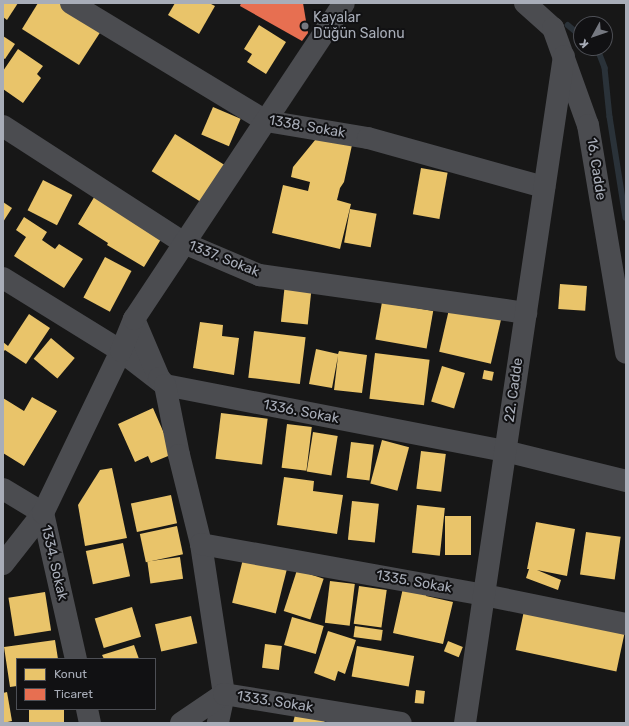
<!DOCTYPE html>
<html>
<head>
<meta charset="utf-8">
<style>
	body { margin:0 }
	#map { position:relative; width:629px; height:726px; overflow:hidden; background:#171717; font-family:Rubik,sans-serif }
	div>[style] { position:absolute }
	.homes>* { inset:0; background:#e9c46a; transform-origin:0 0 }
	.shops>* { inset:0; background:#e76f51 }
	.stream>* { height:5.5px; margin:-2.75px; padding:0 2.75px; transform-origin:2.75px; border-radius:2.75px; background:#2a3239 }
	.minor>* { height:22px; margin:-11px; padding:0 11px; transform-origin:11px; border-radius:11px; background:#4b4c50 }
	.dots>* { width:11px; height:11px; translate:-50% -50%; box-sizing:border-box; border:2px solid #111113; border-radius:50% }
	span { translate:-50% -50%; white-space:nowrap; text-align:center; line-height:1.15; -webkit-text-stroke:4px #111113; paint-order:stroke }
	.poi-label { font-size:14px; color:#a8adb8 }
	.left { translate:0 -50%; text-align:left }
	.street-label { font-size:14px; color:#a8adb8 }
	.frame { position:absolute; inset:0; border:4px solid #a8adb8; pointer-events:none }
	.legend { position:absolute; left:16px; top:658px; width:140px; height:52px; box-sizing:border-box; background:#111113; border:1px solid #4d4f55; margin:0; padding:5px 7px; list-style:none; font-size:12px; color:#a8adb8 }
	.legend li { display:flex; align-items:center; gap:8px; height:20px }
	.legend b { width:20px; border:1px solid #4d4f55 }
	.north { position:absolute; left:573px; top:16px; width:40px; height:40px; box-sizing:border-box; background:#111113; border:1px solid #4d4f55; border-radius:50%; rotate:230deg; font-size:11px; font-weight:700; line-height:16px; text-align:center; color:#a8adb8 }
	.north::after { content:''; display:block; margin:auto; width:14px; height:18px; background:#757880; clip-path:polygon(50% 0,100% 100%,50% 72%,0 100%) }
</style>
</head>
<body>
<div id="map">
	<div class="homes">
		<i style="clip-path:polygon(3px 3px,18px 3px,7px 20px,3px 17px)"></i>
		<i style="clip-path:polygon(38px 3px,63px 3px,103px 28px,79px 65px,22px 29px)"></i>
		<i style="clip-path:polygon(175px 3px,209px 3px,215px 6px,199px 34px,168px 15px)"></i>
		<i style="clip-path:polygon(259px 25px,286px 42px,266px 74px,247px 62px,252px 54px,244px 49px)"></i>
		<i style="clip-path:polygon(3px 36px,15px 44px,5px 59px,3px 58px)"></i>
		<i style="clip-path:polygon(18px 49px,43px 66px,37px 74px,41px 78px,23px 103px,3px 89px,3px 71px)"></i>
		<i style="left:213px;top:107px;width:30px;height:30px;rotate:23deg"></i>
		<i style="left:175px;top:134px;width:59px;height:44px;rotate:32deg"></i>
		<i style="clip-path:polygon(320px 134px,352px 145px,344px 182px,340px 188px,337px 200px,351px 204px,340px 249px,272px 233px,283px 185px,308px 191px,310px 182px,291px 177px,293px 167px)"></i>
		<i style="left:421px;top:168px;width:27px;height:47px;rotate:10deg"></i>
		<i style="left:43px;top:180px;width:33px;height:34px;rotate:27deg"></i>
		<i style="clip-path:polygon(96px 194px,163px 236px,144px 267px,107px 245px,108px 243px,78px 224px)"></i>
		<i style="clip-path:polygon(3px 202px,12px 208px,3px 222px)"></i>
		<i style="left:350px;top:209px;width:27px;height:34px;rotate:10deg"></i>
		<i style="clip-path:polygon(24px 217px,47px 232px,42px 240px,55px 249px,59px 244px,83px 259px,64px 288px,14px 256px,26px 237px,16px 230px)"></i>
		<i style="left:105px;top:257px;width:30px;height:46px;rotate:28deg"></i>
		<i style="left:285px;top:283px;width:27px;height:39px;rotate:6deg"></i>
		<i style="left:560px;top:284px;width:27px;height:25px;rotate:4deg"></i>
		<i style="left:382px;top:302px;width:52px;height:38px;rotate:10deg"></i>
		<i style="left:450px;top:305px;width:53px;height:48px;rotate:13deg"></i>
		<i style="clip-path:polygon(29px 314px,50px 328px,26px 364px,5px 350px,3px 352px,3px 342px,8px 346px)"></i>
		<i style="clip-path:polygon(200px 322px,223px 325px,222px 336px,239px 338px,234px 375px,193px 368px)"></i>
		<i style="left:254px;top:331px;width:52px;height:47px;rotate:7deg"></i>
		<i style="left:51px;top:338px;width:31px;height:27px;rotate:40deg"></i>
		<i style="clip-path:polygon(316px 349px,338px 354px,339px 351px,367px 355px,362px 393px,334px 390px,338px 356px,332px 388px,309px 384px)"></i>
		<i style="left:375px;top:353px;width:55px;height:46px;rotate:7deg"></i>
		<i style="left:442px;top:366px;width:24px;height:37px;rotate:17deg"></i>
		<i style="left:484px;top:370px;width:10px;height:9px;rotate:11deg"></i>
		<i style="clip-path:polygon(32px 397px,57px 411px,24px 466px,3px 453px,3px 398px,24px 411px)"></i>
		<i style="clip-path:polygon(153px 408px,173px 454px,151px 463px,148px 456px,135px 462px,118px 424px)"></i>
		<i style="left:221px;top:413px;width:47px;height:46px;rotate:7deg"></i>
		<i style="left:287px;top:424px;width:25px;height:44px;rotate:7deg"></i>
		<i style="left:313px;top:432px;width:25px;height:40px;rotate:9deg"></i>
		<i style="left:382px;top:440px;width:28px;height:45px;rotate:15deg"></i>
		<i style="left:351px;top:442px;width:23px;height:36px;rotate:7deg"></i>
		<i style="left:421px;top:451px;width:25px;height:38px;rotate:7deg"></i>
		<i style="clip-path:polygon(112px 468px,127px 538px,85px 546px,78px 505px,100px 470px)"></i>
		<i style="clip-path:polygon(284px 477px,314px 481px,313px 491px,343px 495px,337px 534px,277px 525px)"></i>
		<i style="left:171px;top:495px;width:29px;height:41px;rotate:78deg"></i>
		<i style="left:352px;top:501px;width:27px;height:39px;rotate:6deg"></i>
		<i style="left:417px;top:505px;width:28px;height:48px;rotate:6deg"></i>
		<i style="left:445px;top:516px;width:26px;height:39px"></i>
		<i style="clip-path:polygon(536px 522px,575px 529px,567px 576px,537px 570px,561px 580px,558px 590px,526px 578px,529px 569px,527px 569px)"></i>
		<i style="left:177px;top:526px;width:29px;height:38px;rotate:78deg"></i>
		<i style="left:586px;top:532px;width:35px;height:43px;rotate:8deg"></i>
		<i style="left:123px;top:543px;width:34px;height:38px;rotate:78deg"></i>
		<i style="left:180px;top:557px;width:22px;height:33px;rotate:82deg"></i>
		<i style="left:243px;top:559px;width:45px;height:45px;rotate:14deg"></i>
		<i style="left:297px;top:570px;width:28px;height:43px;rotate:18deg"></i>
		<i style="left:330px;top:581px;width:25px;height:42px;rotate:7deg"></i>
		<i style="left:359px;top:586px;width:28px;height:38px;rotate:8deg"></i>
		<i style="clip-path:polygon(403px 588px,427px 593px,426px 596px,453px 602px,443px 644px,393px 633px)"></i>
		<i style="left:45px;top:592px;width:39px;height:37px;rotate:81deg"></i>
		<i style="left:525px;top:606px;width:103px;height:45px;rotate:12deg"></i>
		<i style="left:132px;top:607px;width:31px;height:39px;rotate:73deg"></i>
		<i style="left:191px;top:616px;width:28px;height:37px;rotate:77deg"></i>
		<i style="left:292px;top:617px;width:33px;height:29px;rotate:16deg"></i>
		<i style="left:355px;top:626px;width:28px;height:11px;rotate:8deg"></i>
		<i style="clip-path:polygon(328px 631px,356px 640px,345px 674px,338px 671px,335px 681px,314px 673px)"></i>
		<i style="clip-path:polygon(55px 640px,58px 659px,17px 659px,17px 686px,10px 687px,4px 647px)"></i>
		<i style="left:448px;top:641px;width:16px;height:11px;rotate:22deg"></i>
		<i style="left:265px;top:644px;width:17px;height:24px;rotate:7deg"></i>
		<i style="clip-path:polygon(134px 645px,139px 659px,104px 659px,102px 655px)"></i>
		<i style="left:357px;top:646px;width:58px;height:31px;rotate:10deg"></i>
		<i style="left:416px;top:690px;width:9px;height:13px;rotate:6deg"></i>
		<i style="clip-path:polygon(7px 692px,12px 721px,3px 723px,3px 693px)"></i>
		<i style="left:29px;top:709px;width:35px;height:14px"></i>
		<i style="clip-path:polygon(296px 711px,326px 718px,324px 723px,293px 723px)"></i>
	</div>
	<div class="shops">
		<i style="clip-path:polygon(241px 3px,303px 3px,308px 33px,302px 41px,240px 6px)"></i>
	</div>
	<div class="stream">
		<i style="left:568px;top:25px;width:17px;rotate:40deg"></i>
		<i style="left:595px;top:48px;width:6px;rotate:45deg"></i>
		<i style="left:599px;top:52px;width:17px;rotate:69deg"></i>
		<i style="left:605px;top:68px;width:49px;rotate:84.2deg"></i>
		<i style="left:610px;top:117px;width:102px;rotate:81deg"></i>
	</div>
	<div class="minor">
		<i style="left:71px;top:3px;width:228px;rotate:31.2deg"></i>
		<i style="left:266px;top:121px;width:103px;rotate:9.5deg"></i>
		<i style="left:368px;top:138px;width:183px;rotate:15.6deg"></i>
		<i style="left:525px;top:3px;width:38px;rotate:42deg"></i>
		<i style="left:553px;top:28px;width:103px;rotate:70.2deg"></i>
		<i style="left:588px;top:125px;width:231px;rotate:80.5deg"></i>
		<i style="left:3px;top:126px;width:216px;rotate:32.9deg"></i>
		<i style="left:184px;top:243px;width:82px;rotate:23.1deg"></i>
		<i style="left:259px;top:275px;width:270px;rotate:8.1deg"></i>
		<i style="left:3px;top:278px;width:139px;rotate:31.7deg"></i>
		<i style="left:121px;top:351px;width:56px;rotate:37.7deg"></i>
		<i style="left:165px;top:385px;width:346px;rotate:11deg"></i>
		<i style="left:505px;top:451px;width:125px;rotate:13.9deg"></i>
		<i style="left:134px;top:319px;width:64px;rotate:67deg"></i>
		<i style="left:159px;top:378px;width:9px;rotate:49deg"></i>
		<i style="left:165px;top:385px;width:71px;rotate:78.7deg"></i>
		<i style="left:179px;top:455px;width:92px;rotate:76.1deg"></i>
		<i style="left:201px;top:544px;width:152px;rotate:81.3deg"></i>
		<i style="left:224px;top:694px;width:30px;rotate:102deg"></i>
		<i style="left:3px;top:489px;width:47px;rotate:31deg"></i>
		<i style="left:43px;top:513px;width:150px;rotate:77.3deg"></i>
		<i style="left:201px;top:544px;width:288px;rotate:10.2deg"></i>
		<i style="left:484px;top:595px;width:145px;rotate:11.5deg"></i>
		<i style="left:3px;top:564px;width:65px;rotate:-51.9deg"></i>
		<i style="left:43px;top:513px;width:180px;rotate:-64.3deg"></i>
		<i style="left:121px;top:351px;width:35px;rotate:-68deg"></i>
		<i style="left:134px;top:319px;width:379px;rotate:-56.4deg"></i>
		<i style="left:87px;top:709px;width:14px;rotate:78deg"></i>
		<i style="left:181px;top:723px;width:52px;rotate:-34deg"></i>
		<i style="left:224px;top:694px;width:179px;rotate:9.3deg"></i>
		<i style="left:465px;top:723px;width:674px;rotate:-81.56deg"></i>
	</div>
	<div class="dots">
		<i style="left:305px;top:26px;background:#757880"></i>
	</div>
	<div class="poi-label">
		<span class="left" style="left:313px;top:26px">Kayalar<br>Düğün Salonu</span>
	</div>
	<div class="street-label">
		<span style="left:307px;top:127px;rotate:10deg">1338. Sokak</span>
		<span style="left:596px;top:169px;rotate:81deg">16. Cadde</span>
		<span style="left:224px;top:259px;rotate:22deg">1337. Sokak</span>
		<span style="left:514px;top:390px;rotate:-82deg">22. Cadde</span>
		<span style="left:301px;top:412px;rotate:11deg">1336. Sokak</span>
		<span style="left:54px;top:563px;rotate:77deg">1334. Sokak</span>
		<span style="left:414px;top:582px;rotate:10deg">1335. Sokak</span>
		<span style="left:275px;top:702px;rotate:9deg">1333. Sokak</span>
	</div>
	<div class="frame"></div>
	<ul class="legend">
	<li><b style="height:11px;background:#e9c46a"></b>Konut</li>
	<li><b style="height:11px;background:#e76f51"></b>Ticaret</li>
	</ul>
	<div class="north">K</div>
</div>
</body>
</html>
